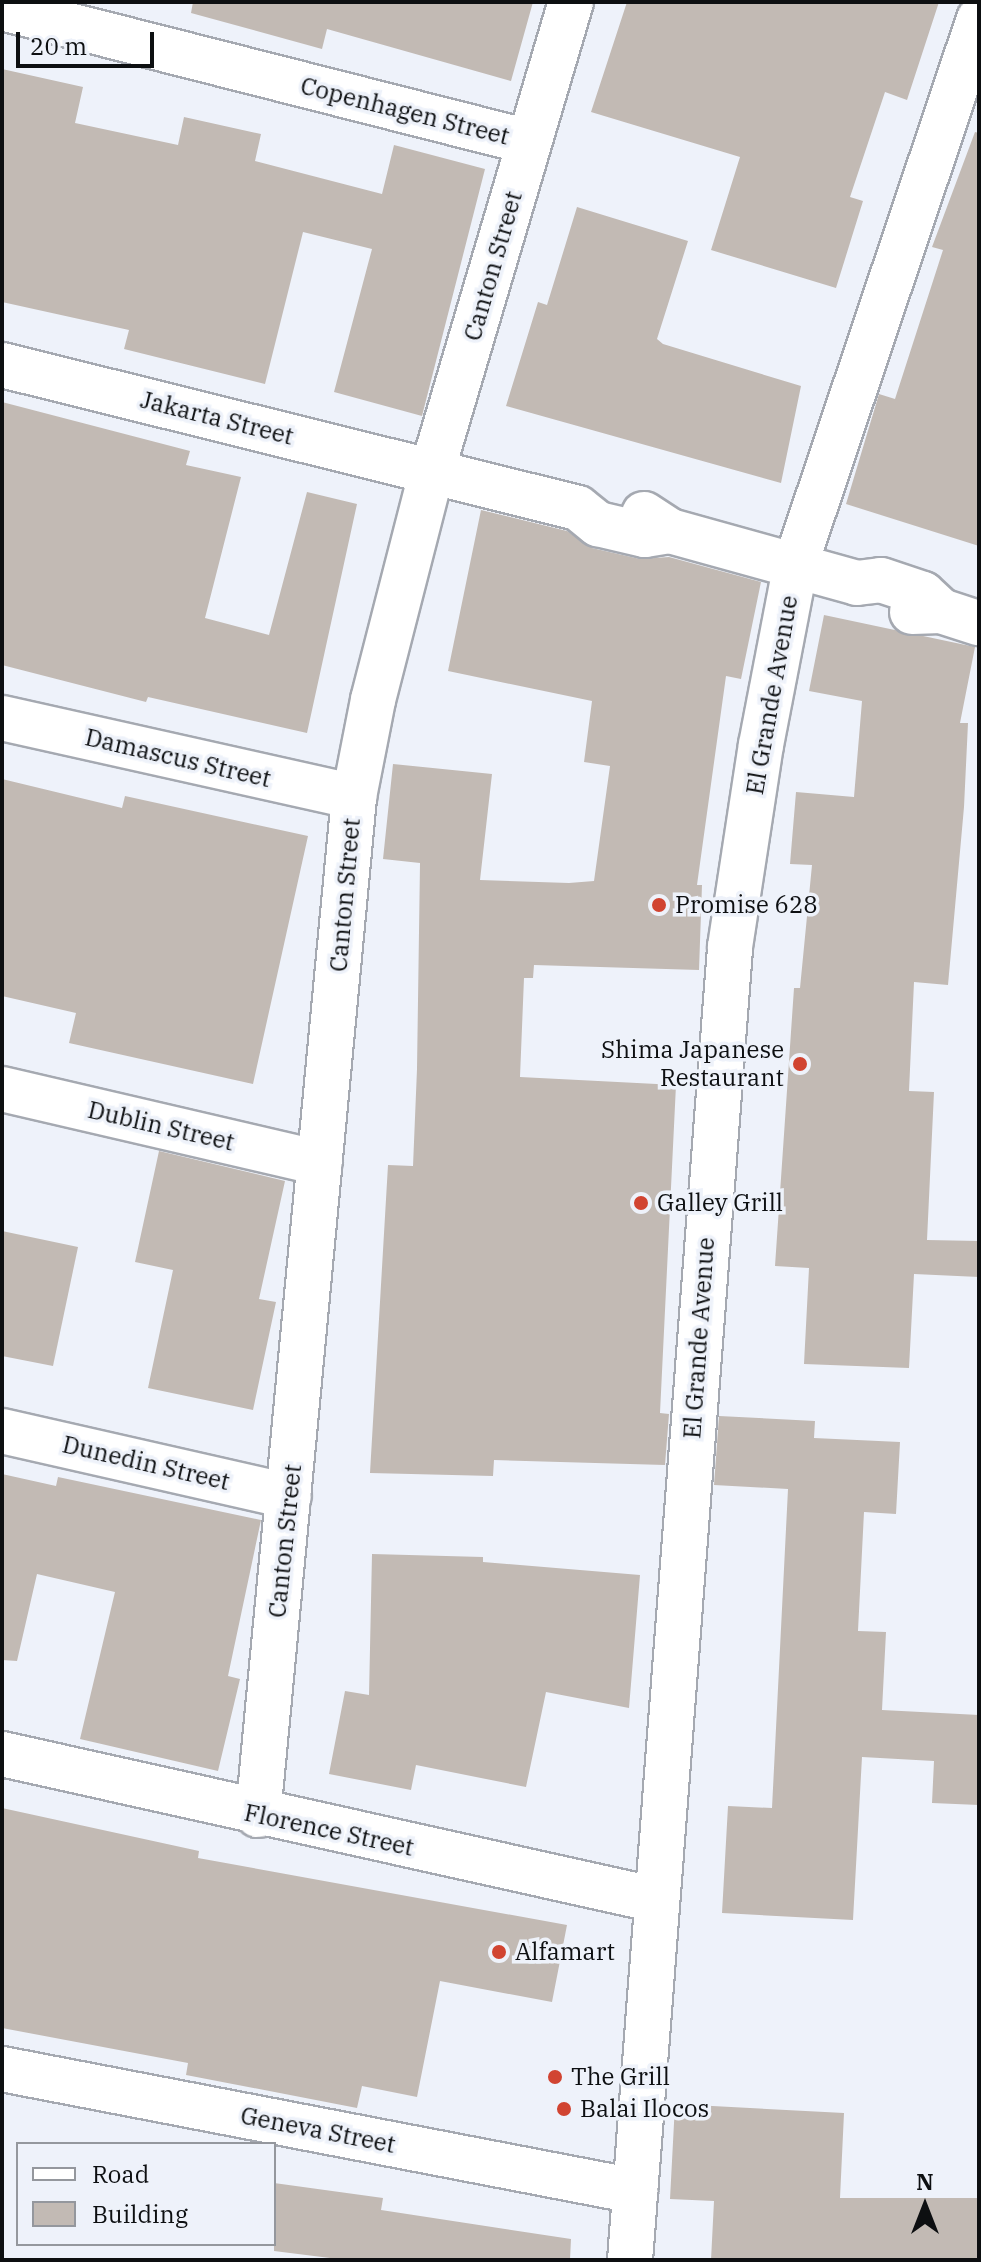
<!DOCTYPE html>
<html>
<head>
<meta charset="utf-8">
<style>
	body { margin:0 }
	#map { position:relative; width:981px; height:2262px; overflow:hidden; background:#eef2fa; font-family:"IBM Plex Serif",serif }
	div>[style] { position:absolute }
	.building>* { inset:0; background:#c2bab4 }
	.roads { filter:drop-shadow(2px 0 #a5a9b1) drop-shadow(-2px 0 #a5a9b1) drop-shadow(0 2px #a5a9b1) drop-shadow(0 -2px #a5a9b1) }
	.minor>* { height:44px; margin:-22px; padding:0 22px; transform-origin:22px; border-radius:22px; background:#fff }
	.tertiary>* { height:44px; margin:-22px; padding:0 22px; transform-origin:22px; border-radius:22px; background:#fff }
	.dots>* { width:22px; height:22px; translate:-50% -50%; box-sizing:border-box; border:4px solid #eef2fa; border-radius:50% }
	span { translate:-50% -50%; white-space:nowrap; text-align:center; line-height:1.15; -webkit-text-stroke:7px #eef2fa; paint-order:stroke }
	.street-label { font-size:24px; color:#0d0f11 }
	.poi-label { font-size:24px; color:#0d0f11 }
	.left { translate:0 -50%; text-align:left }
	.right { translate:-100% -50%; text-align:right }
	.frame { position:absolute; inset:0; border:4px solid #0d0f11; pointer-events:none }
	.legend { position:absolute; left:16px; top:2142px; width:260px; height:104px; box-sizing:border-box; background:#eef2fa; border:2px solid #94979d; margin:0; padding:10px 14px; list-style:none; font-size:24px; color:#0d0f11 }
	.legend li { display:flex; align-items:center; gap:16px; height:40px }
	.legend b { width:40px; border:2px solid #94979d }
	.north { position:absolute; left:885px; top:2166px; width:80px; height:80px; -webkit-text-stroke:6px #eef2fa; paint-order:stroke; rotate:0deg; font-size:22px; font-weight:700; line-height:32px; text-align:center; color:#0d0f11 }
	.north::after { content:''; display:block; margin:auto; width:28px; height:36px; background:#0d0f11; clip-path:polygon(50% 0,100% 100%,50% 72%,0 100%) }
	.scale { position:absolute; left:16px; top:32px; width:138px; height:36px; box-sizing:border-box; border:4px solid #0d0f11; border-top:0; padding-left:10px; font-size:24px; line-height:28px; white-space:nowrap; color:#0d0f11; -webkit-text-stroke:6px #eef2fa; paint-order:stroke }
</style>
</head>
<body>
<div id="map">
	<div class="building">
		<i style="clip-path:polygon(193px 2px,533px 2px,511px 81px,327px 29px,322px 49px,191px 13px)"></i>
		<i style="clip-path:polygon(627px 2px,939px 2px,907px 100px,885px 92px,850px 197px,863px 201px,836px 288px,711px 250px,740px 157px,591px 112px)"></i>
		<i style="clip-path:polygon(2px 69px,83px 87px,75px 123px,178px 145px,184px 117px,261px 134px,255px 161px,382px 194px,394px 145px,485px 169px,422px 416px,334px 392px,372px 249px,303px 232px,265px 384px,124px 349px,129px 330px,2px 302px)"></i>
		<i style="clip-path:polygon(975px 132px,979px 133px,979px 546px,846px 504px,879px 394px,895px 399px,943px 250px,932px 247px)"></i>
		<i style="clip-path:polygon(577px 207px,688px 241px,657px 339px,663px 344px,801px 386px,781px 483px,506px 406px,538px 302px,547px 305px)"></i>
		<i style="clip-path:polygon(2px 402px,190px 451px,186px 465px,241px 477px,205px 618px,269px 635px,307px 492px,357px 504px,307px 733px,148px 697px,146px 702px,2px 665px)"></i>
		<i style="clip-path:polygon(481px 510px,567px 531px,592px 548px,640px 559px,669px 557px,761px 582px,741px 679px,726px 676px,697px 885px,702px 885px,699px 970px,534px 965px,533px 978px,524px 978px,520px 1077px,676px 1085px,660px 1413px,669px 1414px,665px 1465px,494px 1460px,493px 1476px,370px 1473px,388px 1165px,413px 1166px,417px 1069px,420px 863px,383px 859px,393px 764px,492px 774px,480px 880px,569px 883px,594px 881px,610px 766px,584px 762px,592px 701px,448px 671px)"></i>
		<i style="clip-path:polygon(824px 615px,975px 647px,960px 723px,968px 723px,964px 807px,948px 985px,914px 982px,909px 1091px,934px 1092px,927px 1240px,979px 1241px,979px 1277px,914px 1274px,909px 1368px,804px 1364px,809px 1268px,775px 1266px,794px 988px,800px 988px,812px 865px,790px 864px,796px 792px,854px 797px,862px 701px,809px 691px)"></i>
		<i style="clip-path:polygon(2px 779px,122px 808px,125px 796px,308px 836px,253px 1084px,69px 1043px,76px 1013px,2px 996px)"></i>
		<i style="clip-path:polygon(159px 1151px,285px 1181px,259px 1299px,276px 1302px,253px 1410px,148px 1388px,173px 1270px,135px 1262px)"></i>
		<i style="clip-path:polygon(2px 1231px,78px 1247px,53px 1366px,2px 1356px)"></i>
		<i style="clip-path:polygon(719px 1416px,815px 1421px,814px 1438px,900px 1442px,896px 1514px,864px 1512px,858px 1631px,886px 1632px,882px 1710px,979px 1715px,979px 1805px,932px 1803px,934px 1761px,862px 1757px,853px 1920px,722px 1913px,728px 1806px,772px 1808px,788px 1489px,714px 1485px)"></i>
		<i style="clip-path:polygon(2px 1474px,56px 1486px,58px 1477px,261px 1520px,228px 1676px,240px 1679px,218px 1771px,80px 1739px,115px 1592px,37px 1574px,17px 1661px,2px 1660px)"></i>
		<i style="clip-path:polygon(372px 1554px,483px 1557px,483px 1562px,640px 1575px,629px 1708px,546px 1692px,526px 1787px,416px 1765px,411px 1790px,329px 1774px,345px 1691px,369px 1695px)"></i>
		<i style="clip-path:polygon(2px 1808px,199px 1851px,198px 1858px,567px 1925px,552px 2002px,440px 1981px,417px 2097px,362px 2086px,357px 2108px,186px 2075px,188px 2063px,2px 2028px)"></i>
		<i style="clip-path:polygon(675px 2104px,844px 2113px,840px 2198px,979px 2198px,979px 2260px,711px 2260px,714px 2201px,670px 2199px)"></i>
		<i style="clip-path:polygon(274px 2183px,383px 2198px,381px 2210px,571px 2239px,570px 2260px,346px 2260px,274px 2251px)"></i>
	</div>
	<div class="roads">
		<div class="minor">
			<i style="left:2px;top:8px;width:544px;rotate:14.27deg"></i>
			<i style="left:2px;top:365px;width:593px;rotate:13.94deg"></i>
			<i style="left:578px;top:508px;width:26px;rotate:39deg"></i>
			<i style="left:598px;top:524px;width:48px;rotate:13.2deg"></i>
			<i style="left:645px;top:535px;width:25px;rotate:-9deg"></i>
			<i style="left:644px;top:514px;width:31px;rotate:33deg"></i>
			<i style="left:670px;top:531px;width:194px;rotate:15.5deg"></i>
			<i style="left:857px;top:583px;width:24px;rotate:-7deg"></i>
			<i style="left:881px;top:580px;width:44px;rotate:18.4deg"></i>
			<i style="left:923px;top:594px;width:25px;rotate:43deg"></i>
			<i style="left:912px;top:612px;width:29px;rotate:-2deg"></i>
			<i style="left:941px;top:611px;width:40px;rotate:18deg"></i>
			<i style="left:2px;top:718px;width:361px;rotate:12.6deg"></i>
			<i style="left:2px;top:1089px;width:326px;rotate:13.1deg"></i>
			<i style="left:2px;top:1431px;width:294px;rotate:12.8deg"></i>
			<i style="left:2px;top:1754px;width:671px;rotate:12.57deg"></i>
			<i style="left:258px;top:1815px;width:1023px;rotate:-84.61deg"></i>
			<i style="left:354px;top:797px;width:99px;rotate:-78.9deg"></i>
			<i style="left:373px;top:700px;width:236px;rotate:-75.6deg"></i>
			<i style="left:432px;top:471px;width:489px;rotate:-73.5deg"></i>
			<i style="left:2px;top:2069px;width:645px;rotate:10.91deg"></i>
		</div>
		<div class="tertiary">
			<i style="left:630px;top:2260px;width:1317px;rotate:-85.64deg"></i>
			<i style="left:730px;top:947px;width:204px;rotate:-81.3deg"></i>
			<i style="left:761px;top:745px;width:185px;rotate:-79.1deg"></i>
			<i style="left:796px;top:563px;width:574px;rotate:-71.41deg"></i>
		</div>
	</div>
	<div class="dots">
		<i style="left:659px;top:905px;background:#d14431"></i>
		<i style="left:800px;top:1064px;background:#d14431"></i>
		<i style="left:641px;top:1203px;background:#d14431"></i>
		<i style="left:499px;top:1952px;background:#d14431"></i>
		<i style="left:555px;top:2077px;background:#d14431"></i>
		<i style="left:564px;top:2109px;background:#d14431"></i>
	</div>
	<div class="street-label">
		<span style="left:405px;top:111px;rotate:14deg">Copenhagen Street</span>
		<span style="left:493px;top:266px;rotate:-74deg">Canton Street</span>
		<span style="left:217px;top:418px;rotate:14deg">Jakarta Street</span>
		<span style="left:772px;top:695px;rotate:-80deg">El Grande Avenue</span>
		<span style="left:178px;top:758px;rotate:13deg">Damascus Street</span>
		<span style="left:345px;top:895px;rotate:-85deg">Canton Street</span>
		<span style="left:161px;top:1126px;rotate:13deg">Dublin Street</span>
		<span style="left:699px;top:1338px;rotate:-86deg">El Grande Avenue</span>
		<span style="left:146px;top:1463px;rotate:13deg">Dunedin Street</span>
		<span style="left:285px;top:1541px;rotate:-84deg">Canton Street</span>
		<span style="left:329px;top:1830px;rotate:12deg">Florence Street</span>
		<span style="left:318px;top:2130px;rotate:11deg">Geneva Street</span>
	</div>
	<div class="poi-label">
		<span class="left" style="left:675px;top:905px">Promise 628</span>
		<span class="right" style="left:784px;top:1064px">Shima Japanese<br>Restaurant</span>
		<span class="left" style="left:657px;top:1203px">Galley Grill</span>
		<span class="left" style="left:515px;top:1952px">Alfamart</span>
		<span class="left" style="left:571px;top:2077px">The Grill</span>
		<span class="left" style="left:580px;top:2109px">Balai Ilocos</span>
	</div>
	<div class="frame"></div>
	<ul class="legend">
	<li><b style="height:10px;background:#fff"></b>Road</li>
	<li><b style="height:22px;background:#c2bab4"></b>Building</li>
	</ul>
	<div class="north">N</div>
	<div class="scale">20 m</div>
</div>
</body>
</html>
